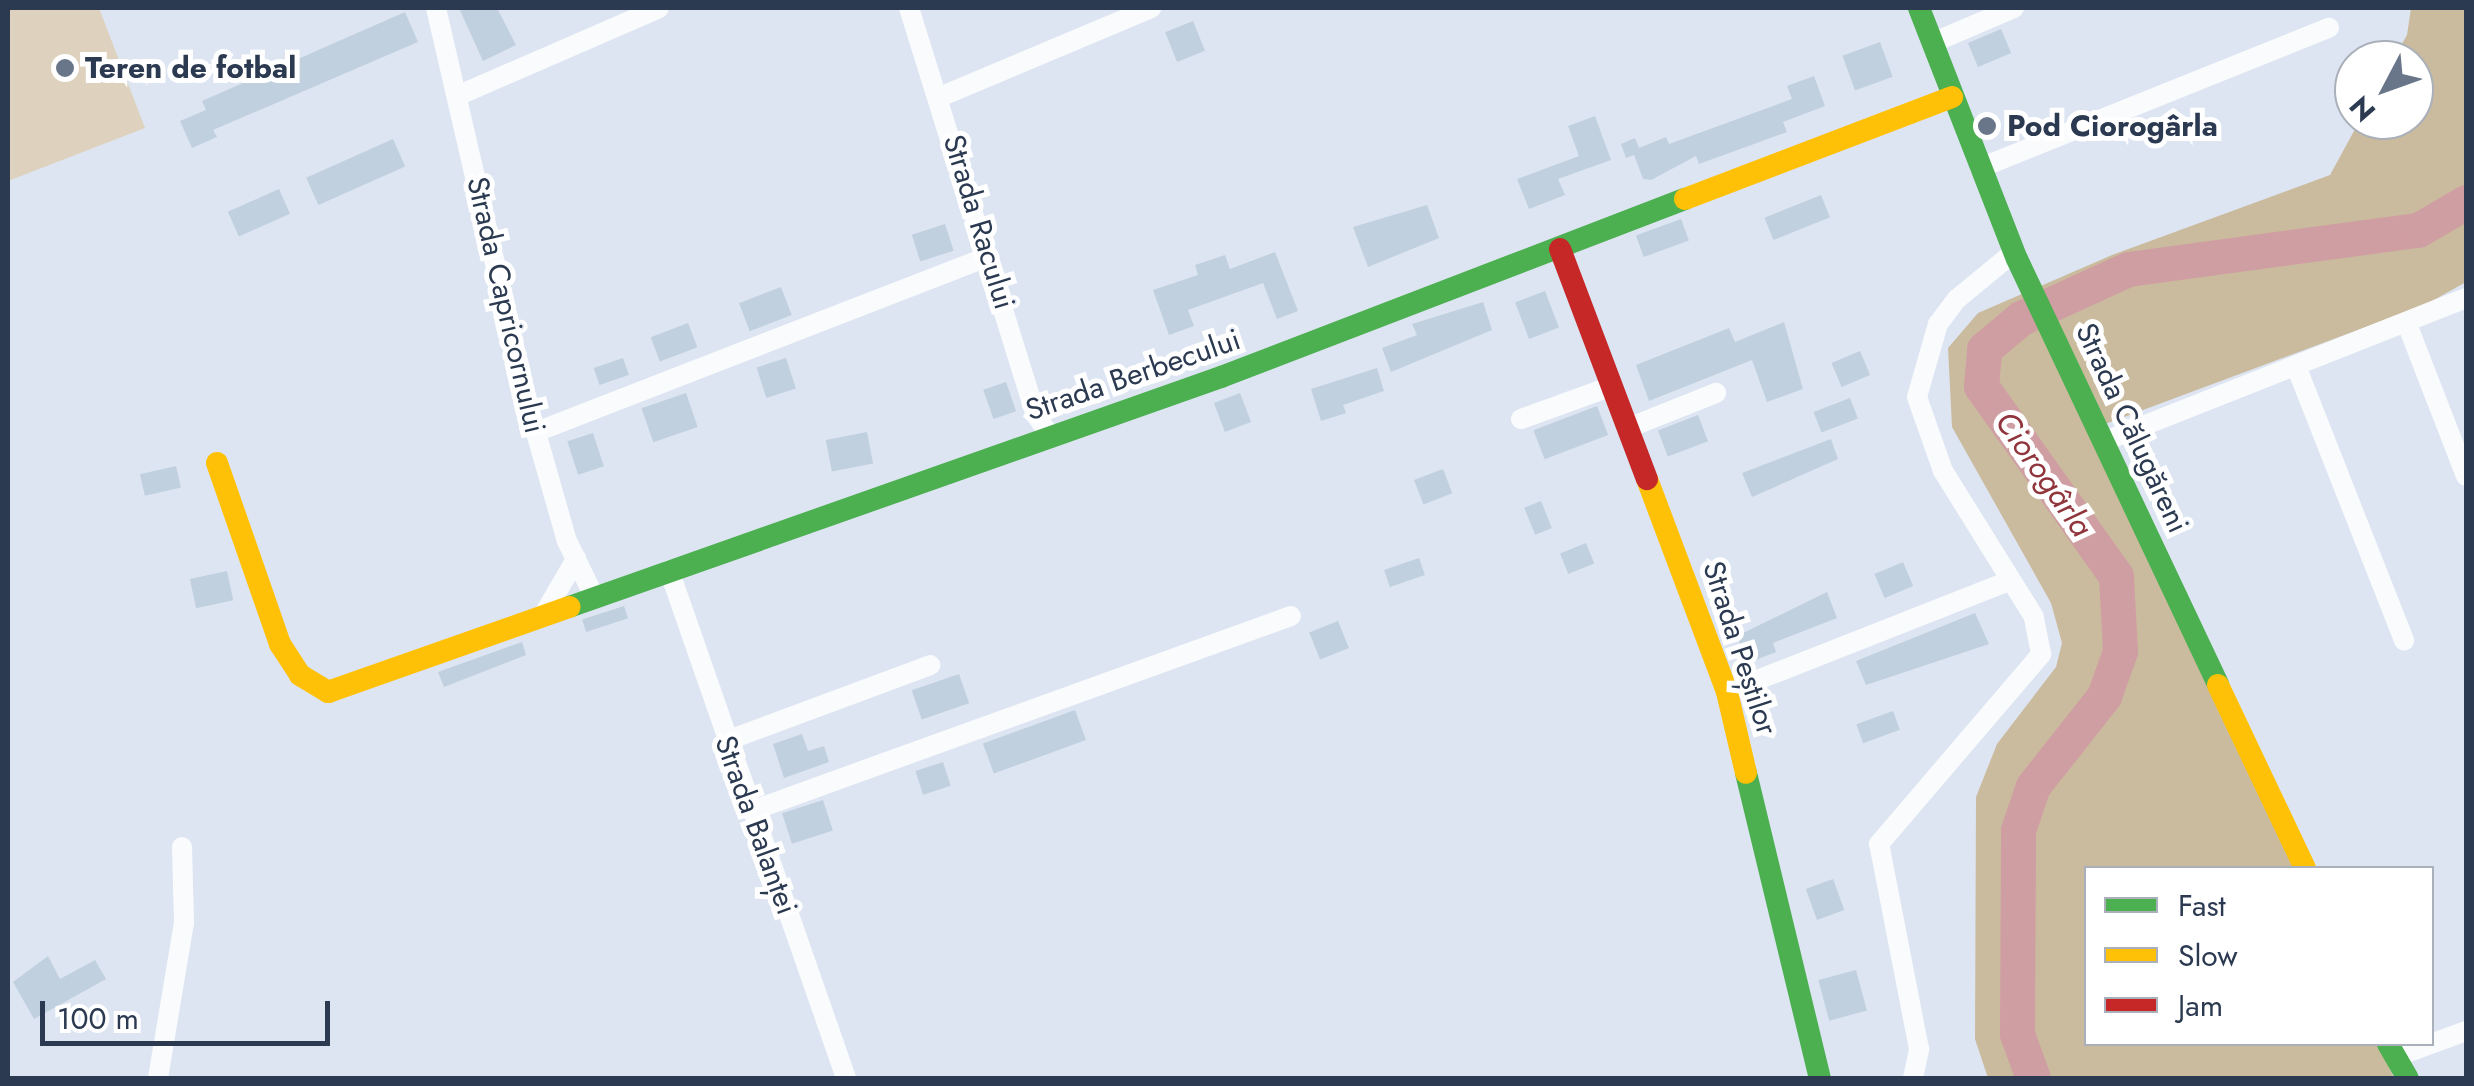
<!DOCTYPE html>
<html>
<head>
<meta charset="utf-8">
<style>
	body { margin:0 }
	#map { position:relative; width:2474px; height:1086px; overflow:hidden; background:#dde5f2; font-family:Jost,sans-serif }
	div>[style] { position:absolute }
	.green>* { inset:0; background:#ded2bf }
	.forest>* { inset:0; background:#cbbb9e }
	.river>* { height:35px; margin:-17.5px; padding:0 17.5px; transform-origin:17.5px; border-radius:17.5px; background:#cf9ea2 }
	.building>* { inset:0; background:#c0d0de; transform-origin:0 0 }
	.street>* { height:20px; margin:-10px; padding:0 10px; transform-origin:10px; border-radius:10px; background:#fafbfd }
	.fast>* { height:22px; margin:-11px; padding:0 11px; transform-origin:11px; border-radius:11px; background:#4caf50 }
	.slow>* { height:22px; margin:-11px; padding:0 11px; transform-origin:11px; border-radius:11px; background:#ffc107 }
	.jam>* { height:22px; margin:-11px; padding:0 11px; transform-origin:11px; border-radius:11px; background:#c62828 }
	.dots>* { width:28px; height:28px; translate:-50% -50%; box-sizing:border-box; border:5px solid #fff; border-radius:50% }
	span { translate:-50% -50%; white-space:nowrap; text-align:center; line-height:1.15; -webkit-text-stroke:10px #fff; paint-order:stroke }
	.poi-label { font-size:30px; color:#2b3a51; font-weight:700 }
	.left { translate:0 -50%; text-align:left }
	.street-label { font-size:30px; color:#2b3a51 }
	.water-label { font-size:32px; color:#8f353b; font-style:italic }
	.frame { position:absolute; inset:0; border:10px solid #2b3a51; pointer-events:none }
	.legend { position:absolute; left:2084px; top:866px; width:350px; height:180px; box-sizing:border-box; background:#fff; border:2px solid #aab0b9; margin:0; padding:12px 18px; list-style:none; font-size:30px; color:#2b3a51 }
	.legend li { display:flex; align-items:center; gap:20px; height:50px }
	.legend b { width:50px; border:2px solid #aab0b9 }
	.north { position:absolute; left:2334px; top:40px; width:100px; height:100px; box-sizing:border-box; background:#fff; border:2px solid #aab0b9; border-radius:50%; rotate:229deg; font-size:28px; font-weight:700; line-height:40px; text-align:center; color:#2b3a51 }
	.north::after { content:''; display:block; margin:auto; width:35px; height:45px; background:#697689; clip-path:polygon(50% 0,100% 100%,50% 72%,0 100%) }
	.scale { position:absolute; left:40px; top:1001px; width:290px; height:45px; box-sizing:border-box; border:5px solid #2b3a51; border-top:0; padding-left:12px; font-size:30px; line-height:35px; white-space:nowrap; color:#2b3a51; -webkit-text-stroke:8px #fff; paint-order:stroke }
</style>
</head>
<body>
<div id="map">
	<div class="green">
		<i style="clip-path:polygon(8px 8px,99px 8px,145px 128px,8px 181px)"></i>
	</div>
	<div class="forest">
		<i style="clip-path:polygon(2411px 8px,2466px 8px,2466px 282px,2425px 305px,2092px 429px,2298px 868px,2086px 868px,2086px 1044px,2378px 1044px,2394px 1078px,1988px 1078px,1975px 1039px,1976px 797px,1997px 744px,2056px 667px,2062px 643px,2051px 603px,1952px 427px,1948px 348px,1978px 313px,2112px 255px,2330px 175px,2360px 120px,2414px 120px,2414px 60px,2393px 60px,2407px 35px)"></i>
	</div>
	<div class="river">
		<i style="left:2033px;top:1078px;width:47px;rotate:-110deg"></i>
		<i style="left:2017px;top:1034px;width:204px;rotate:-89.7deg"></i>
		<i style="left:2018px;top:830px;width:46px;rotate:-71.2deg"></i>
		<i style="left:2033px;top:786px;width:115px;rotate:-51.7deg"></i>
		<i style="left:2104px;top:696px;width:48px;rotate:-70.4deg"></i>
		<i style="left:2120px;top:651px;width:75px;rotate:-93.1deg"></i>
		<i style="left:2116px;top:576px;width:233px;rotate:-125.4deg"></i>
		<i style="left:1981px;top:386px;width:37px;rotate:-85deg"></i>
		<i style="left:1984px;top:349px;width:48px;rotate:-40deg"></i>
		<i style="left:2021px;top:318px;width:118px;rotate:-24.6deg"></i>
		<i style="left:2128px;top:269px;width:293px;rotate:-7.7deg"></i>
		<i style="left:2418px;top:230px;width:56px;rotate:-30.3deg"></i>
	</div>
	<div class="building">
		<i style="clip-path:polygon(459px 8px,497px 8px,516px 45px,483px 61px)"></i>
		<i style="clip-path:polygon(405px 12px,418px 42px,213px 130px,217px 137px,192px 148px,180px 121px,206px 110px,202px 101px)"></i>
		<i style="left:1193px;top:21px;width:32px;height:30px;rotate:68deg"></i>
		<i style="left:2001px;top:29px;width:26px;height:36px;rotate:67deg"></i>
		<i style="left:1880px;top:42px;width:37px;height:40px;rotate:70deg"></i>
		<i style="clip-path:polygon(1814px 76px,1825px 106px,1783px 122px,1787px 132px,1699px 164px,1696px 156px,1651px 180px,1643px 179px,1634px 155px,1626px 158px,1621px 144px,1635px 138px,1639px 148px,1666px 137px,1669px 144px,1792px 99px,1787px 86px)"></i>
		<i style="clip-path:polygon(1595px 116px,1611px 160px,1558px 179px,1565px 195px,1529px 209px,1517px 179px,1579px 156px,1568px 126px)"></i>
		<i style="left:393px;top:139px;width:30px;height:95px;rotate:66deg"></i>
		<i style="left:279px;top:189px;width:27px;height:56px;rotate:66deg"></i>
		<i style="left:1821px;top:195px;width:24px;height:61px;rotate:68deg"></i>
		<i style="clip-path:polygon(1427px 205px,1439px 238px,1368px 267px,1353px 227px)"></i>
		<i style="left:1681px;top:219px;width:23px;height:48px;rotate:70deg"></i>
		<i style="left:945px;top:224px;width:28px;height:35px;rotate:72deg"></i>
		<i style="clip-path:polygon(1275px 252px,1298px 311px,1277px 319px,1263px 283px,1188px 310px,1194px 326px,1169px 335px,1153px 290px,1198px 275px,1195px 265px,1225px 255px,1230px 269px)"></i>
		<i style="left:781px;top:287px;width:30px;height:45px;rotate:69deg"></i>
		<i style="left:1545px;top:291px;width:39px;height:32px;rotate:69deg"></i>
		<i style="clip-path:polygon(1483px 302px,1492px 330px,1391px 372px,1382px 348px,1417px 335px,1412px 324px)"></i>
		<i style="clip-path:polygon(1784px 322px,1803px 389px,1767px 402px,1752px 360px,1649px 401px,1636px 365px,1729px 328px,1735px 342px)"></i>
		<i style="left:688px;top:323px;width:26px;height:40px;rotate:69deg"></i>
		<i style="left:1860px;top:351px;width:26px;height:31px;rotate:67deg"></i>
		<i style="left:623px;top:358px;width:18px;height:31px;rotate:71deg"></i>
		<i style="left:786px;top:358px;width:32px;height:31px;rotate:72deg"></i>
		<i style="clip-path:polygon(1377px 368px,1384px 391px,1343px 405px,1346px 413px,1321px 421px,1311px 389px)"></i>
		<i style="left:1006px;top:382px;width:31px;height:24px;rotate:71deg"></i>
		<i style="left:686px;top:393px;width:36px;height:47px;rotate:71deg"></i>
		<i style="left:1240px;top:393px;width:31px;height:28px;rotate:69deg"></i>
		<i style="left:1850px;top:398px;width:22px;height:39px;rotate:69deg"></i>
		<i style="left:1597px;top:406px;width:31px;height:68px;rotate:69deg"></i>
		<i style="left:1698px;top:415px;width:28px;height:43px;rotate:69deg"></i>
		<i style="left:867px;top:432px;width:32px;height:42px;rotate:79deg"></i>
		<i style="left:593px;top:433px;width:35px;height:27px;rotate:72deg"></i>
		<i style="clip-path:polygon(1831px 439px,1838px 459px,1752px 497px,1742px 473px)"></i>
		<i style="left:176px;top:466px;width:22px;height:37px;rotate:77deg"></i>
		<i style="left:1443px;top:469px;width:26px;height:31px;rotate:69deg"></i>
		<i style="left:1541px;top:501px;width:29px;height:18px;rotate:68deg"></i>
		<i style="left:1586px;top:543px;width:22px;height:28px;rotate:68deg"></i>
		<i style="left:1419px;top:558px;width:18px;height:37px;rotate:71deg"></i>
		<i style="left:1903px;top:562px;width:26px;height:31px;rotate:67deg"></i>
		<i style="left:227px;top:571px;width:30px;height:38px;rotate:78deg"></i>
		<i style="clip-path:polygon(1827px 592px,1837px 618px,1773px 643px,1776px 652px,1748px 663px,1737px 636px)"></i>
		<i style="left:624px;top:606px;width:13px;height:44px;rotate:72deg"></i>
		<i style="clip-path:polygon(1975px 613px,1989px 644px,1866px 685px,1856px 661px)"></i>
		<i style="left:1338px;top:621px;width:29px;height:31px;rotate:68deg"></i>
		<i style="clip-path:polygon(522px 642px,526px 655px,444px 687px,438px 672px)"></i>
		<i style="left:959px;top:674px;width:31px;height:50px;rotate:71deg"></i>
		<i style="left:1075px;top:710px;width:32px;height:98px;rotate:70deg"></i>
		<i style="left:1893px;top:711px;width:20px;height:39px;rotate:70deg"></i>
		<i style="clip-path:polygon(802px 734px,808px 751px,824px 746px,829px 762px,784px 778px,773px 744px)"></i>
		<i style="left:943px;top:762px;width:25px;height:29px;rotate:72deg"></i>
		<i style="left:823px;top:800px;width:32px;height:43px;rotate:72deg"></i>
		<i style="left:1833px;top:879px;width:33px;height:29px;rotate:70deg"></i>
		<i style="clip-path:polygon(48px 956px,60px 979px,95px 960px,106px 979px,34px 1019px,13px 982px)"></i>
		<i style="left:1856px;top:970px;width:42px;height:39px;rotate:75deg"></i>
	</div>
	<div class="street">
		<i style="left:436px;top:8px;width:403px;rotate:77deg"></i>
		<i style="left:527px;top:401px;width:146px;rotate:74.1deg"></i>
		<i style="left:567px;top:541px;width:61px;rotate:63.9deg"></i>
		<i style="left:909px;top:8px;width:426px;rotate:72.7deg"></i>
		<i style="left:1036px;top:415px;width:25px;rotate:56deg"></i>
		<i style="left:1932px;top:43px;width:89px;rotate:-23.1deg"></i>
		<i style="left:457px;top:96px;width:220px;rotate:-23.5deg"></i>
		<i style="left:942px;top:96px;width:227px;rotate:-22.8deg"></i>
		<i style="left:1980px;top:168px;width:376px;rotate:-21.9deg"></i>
		<i style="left:2407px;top:324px;width:163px;rotate:68.8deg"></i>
		<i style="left:2296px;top:366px;width:295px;rotate:68.5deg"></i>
		<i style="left:1521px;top:419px;width:97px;rotate:-19.9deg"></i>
		<i style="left:1628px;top:428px;width:95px;rotate:-21.7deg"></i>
		<i style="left:536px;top:432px;width:486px;rotate:-21.2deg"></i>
		<i style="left:2105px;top:441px;width:388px;rotate:-21.6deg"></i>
		<i style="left:669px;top:570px;width:538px;rotate:70.79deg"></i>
		<i style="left:544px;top:614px;width:64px;rotate:-59.8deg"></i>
		<i style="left:1727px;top:692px;width:303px;rotate:-21.5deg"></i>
		<i style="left:726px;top:741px;width:218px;rotate:-20.4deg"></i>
		<i style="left:751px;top:811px;width:574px;rotate:-19.86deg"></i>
		<i style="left:2395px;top:1057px;width:76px;rotate:-20.1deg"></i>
		<i style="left:158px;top:1078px;width:157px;rotate:-80.5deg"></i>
		<i style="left:184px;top:923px;width:76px;rotate:-91.5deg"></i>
		<i style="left:1913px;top:1078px;width:30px;rotate:-78deg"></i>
		<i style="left:1919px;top:1049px;width:209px;rotate:-101deg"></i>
		<i style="left:1879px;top:844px;width:250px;rotate:-49.5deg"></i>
		<i style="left:2041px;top:654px;width:38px;rotate:-101deg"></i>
		<i style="left:2034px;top:617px;width:172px;rotate:-121.9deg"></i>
		<i style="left:1943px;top:471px;width:78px;rotate:-109.4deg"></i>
		<i style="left:1917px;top:397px;width:76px;rotate:-74deg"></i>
		<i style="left:1938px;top:324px;width:31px;rotate:-53deg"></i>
		<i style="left:1957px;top:299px;width:74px;rotate:-39.5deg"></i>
	</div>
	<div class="fast">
		<i style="left:1919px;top:8px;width:269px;rotate:68.7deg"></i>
		<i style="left:2017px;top:259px;width:471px;rotate:64.7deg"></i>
		<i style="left:569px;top:607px;width:691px;rotate:-19.43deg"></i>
		<i style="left:1221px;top:377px;width:497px;rotate:-21deg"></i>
		<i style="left:1746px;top:773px;width:314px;rotate:76.4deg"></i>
		<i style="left:2388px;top:1044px;width:39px;rotate:60deg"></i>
	</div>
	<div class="slow">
		<i style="left:1685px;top:199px;width:286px;rotate:-20.9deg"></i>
		<i style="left:217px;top:463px;width:192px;rotate:70.8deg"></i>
		<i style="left:280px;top:644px;width:37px;rotate:57deg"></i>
		<i style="left:300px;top:675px;width:33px;rotate:31deg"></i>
		<i style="left:328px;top:692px;width:256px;rotate:-19.4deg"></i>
		<i style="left:1647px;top:479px;width:228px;rotate:69.4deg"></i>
		<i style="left:1727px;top:692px;width:83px;rotate:76.8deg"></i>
		<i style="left:2218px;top:685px;width:203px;rotate:64.6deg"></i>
	</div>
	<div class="jam">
		<i style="left:1560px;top:249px;width:246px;rotate:69.3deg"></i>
	</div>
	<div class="dots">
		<i style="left:65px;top:68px;background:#697689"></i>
		<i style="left:1987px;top:126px;background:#697689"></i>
	</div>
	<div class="poi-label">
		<span class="left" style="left:85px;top:68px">Teren de fotbal</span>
		<span class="left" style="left:2007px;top:126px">Pod Ciorogârla</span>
	</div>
	<div class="street-label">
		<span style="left:979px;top:222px;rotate:73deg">Strada Racului</span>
		<span style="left:506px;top:305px;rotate:77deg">Strada Capricornului</span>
		<span style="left:1133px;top:375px;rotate:-19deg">Strada Berbecului</span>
		<span style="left:2132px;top:428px;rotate:65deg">Strada Călugăreni</span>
		<span style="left:1740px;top:648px;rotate:72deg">Strada Peștilor</span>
		<span style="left:756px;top:825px;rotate:70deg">Strada Balanței</span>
	</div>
	<div class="water-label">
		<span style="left:2044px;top:474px;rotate:55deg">Ciorogârla</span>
	</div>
	<div class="frame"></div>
	<ul class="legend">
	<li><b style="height:12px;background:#4caf50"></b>Fast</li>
	<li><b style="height:12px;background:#ffc107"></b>Slow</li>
	<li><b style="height:12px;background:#c62828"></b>Jam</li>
	</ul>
	<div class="north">N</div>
	<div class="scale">100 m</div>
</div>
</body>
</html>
